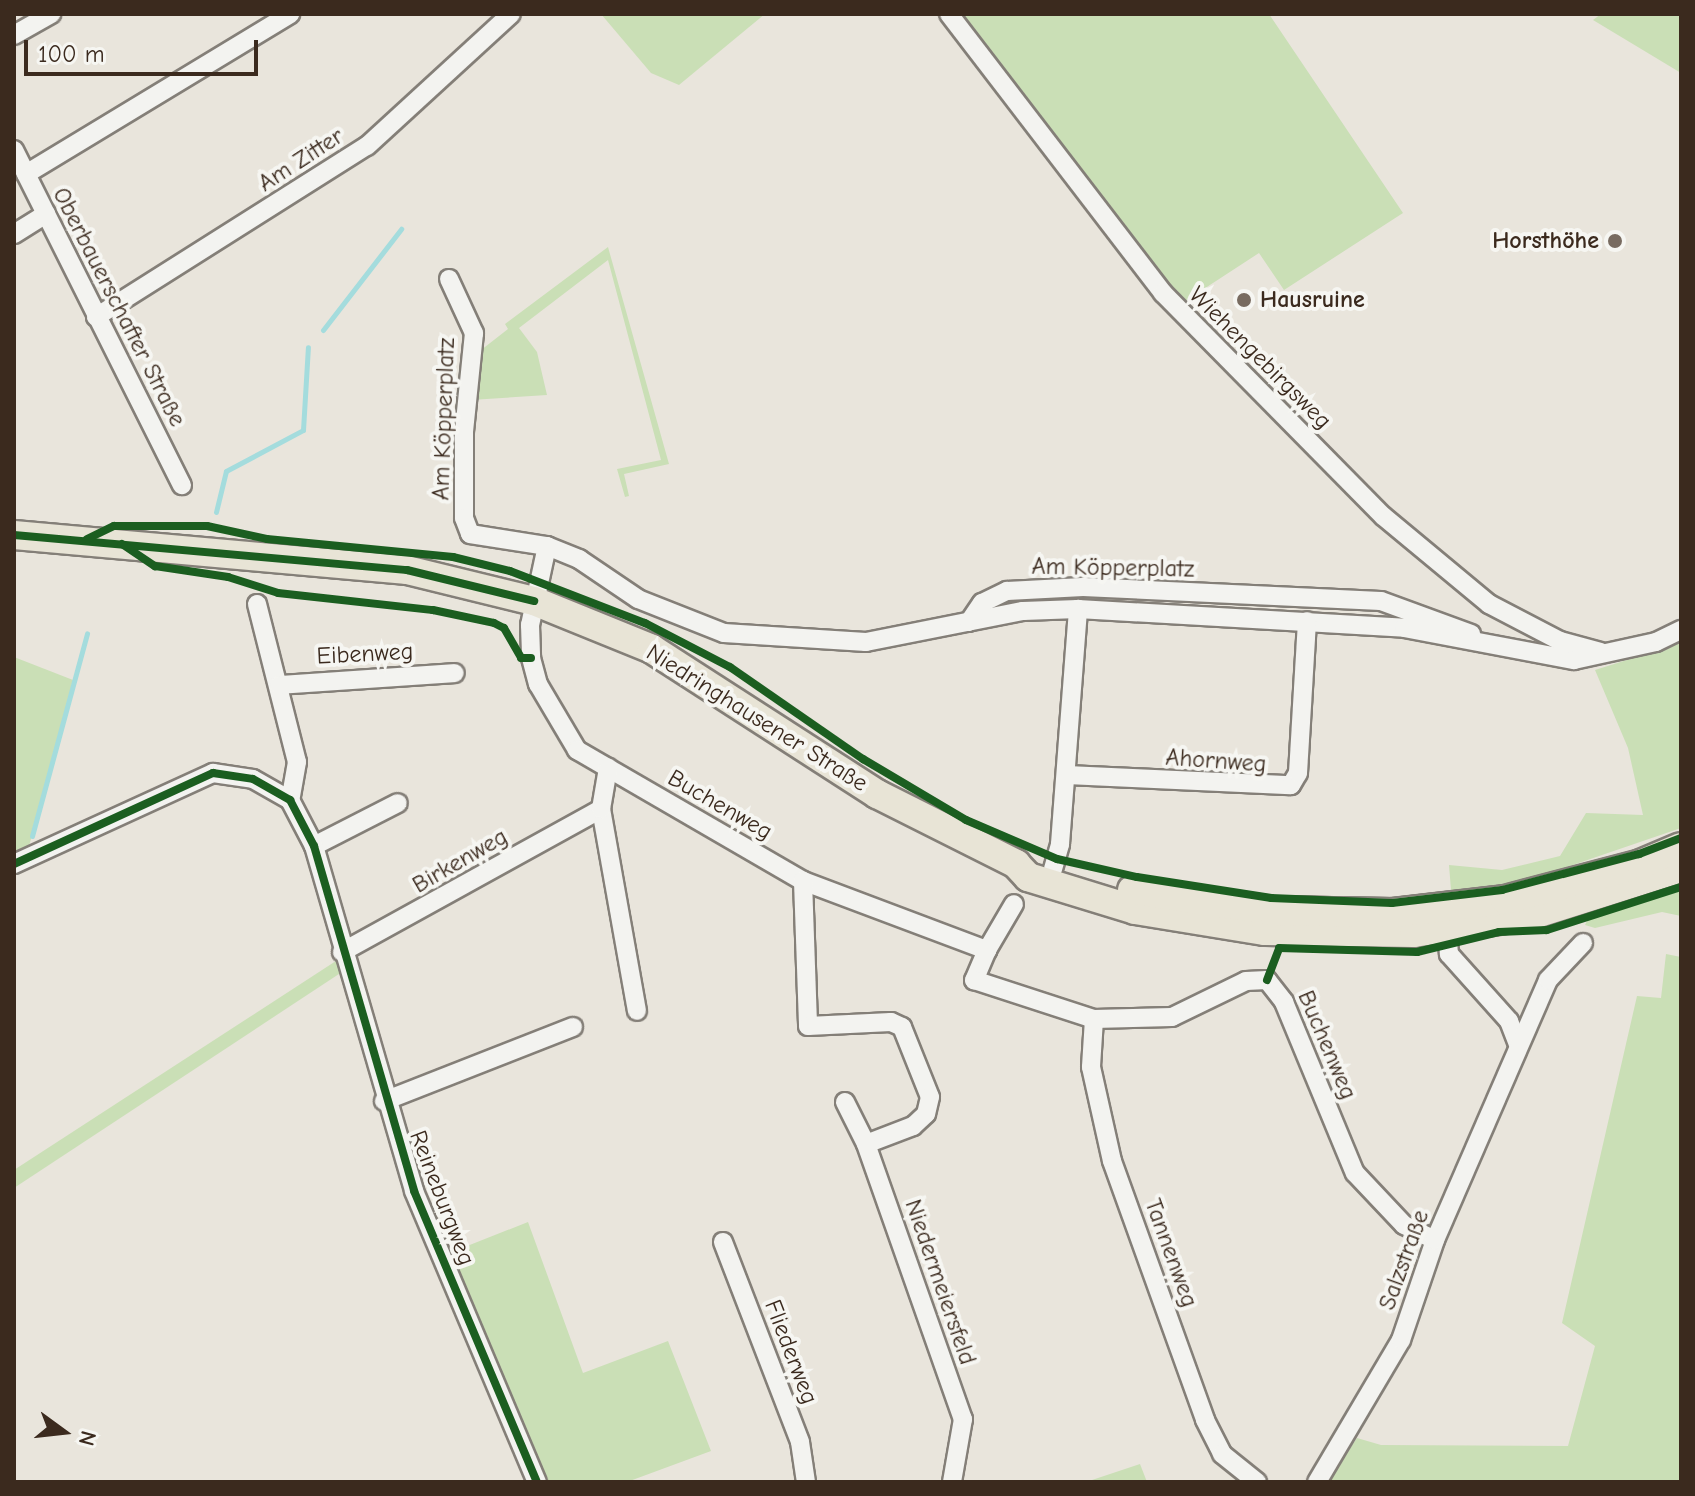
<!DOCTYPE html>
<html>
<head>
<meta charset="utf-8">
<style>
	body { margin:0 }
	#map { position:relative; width:1695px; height:1496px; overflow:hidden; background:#e9e5dc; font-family:"Comic Neue",sans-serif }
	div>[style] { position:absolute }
	.green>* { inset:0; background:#cadfb6 }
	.stream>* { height:5px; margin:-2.5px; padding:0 2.5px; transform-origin:2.5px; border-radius:2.5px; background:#a4dcdd }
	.roads { filter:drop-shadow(2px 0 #847f78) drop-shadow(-2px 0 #847f78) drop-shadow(0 2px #847f78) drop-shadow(0 -2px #847f78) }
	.minor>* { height:18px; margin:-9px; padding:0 9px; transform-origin:9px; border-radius:9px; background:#f3f3f0 }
	.primary>* { height:28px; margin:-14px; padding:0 14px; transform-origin:14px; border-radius:14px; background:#e8e4d6 }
	.cycleway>* { height:8px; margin:-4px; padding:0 4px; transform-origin:4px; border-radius:4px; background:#1b5e20 }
	.dots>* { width:22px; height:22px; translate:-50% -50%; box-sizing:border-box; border:4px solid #f6f6f2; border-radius:50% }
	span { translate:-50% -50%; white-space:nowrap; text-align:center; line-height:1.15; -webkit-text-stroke:8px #f6f6f2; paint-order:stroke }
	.street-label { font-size:24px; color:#3b2a1e }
	.poi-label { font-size:24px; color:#3b2a1e; font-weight:700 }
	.right { translate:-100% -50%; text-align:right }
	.left { translate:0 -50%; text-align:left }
	.frame { position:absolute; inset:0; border:16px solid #3b2a1e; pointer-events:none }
	.north { position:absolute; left:24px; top:1392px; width:80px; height:80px; -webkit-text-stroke:6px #f6f6f2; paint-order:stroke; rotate:105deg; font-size:22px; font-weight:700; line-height:32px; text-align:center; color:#3b2a1e }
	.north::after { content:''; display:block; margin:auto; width:28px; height:36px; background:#3b2a1e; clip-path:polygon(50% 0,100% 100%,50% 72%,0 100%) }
	.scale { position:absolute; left:24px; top:40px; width:234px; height:36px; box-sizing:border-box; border:4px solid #3b2a1e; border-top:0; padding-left:10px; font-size:24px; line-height:28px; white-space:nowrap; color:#3b2a1e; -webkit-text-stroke:6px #f6f6f2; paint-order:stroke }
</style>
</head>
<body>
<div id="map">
	<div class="green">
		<i style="clip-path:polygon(601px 14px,765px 14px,679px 85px,651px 73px)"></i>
		<i style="clip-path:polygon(945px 14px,1269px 14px,1403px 213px,1284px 290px,1259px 253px,1170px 311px)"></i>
		<i style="clip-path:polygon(1601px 14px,1681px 14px,1681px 73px,1593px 20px)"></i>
		<i style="clip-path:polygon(608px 247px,669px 464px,624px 474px,629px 496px,625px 497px,617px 469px,661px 460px,608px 260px,519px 328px,537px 352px,547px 395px,471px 400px,476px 354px,508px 329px,505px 324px)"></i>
		<i style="clip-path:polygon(1681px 643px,1681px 828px,1526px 881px,1451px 890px,1449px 865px,1502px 870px,1560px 856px,1586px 813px,1643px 815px,1628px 748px,1595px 670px)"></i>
		<i style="clip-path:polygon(14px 657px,73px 680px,28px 850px,14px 857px)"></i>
		<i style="clip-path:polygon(1681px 891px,1681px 916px,1662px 912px,1595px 928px,1585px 925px,1589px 917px)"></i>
		<i style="clip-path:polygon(1666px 954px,1681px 957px,1681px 1482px,1327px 1482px,1357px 1438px,1381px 1445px,1568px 1446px,1595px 1346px,1562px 1323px,1637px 996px,1661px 998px)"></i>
		<i style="clip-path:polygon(339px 959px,342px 972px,14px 1188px,14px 1170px)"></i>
		<i style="clip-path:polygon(528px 1222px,583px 1373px,668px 1341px,711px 1451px,627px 1482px,544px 1482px,447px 1254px)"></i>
		<i style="clip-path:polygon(1140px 1464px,1147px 1482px,1086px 1482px)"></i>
	</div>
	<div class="stream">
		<i style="left:323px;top:330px;width:128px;rotate:-52.3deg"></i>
		<i style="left:216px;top:512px;width:42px;rotate:-76.3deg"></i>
		<i style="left:226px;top:471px;width:87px;rotate:-28deg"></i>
		<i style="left:303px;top:430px;width:83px;rotate:-86.6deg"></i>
		<i style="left:32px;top:836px;width:210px;rotate:-74.8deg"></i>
	</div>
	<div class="roads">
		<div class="minor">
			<i style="left:949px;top:14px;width:352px;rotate:52.5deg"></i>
			<i style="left:1163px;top:293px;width:313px;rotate:45.4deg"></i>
			<i style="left:1383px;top:516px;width:138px;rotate:39.7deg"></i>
			<i style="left:1489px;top:604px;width:80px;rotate:27.5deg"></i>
			<i style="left:1560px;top:641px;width:42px;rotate:15deg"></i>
			<i style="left:14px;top:35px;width:43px;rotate:-29.6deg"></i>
			<i style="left:14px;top:150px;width:375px;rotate:63.4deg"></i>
			<i style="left:26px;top:174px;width:309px;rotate:-31.2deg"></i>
			<i style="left:14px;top:234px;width:38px;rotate:-32deg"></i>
			<i style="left:449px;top:279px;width:60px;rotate:65.2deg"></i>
			<i style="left:474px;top:333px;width:100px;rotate:95.8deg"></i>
			<i style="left:464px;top:432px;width:86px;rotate:90deg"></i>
			<i style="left:464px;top:518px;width:17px;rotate:69deg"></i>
			<i style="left:470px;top:534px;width:78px;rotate:8.9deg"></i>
			<i style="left:547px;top:546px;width:35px;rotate:22deg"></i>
			<i style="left:579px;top:559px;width:71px;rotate:34.1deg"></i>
			<i style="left:638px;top:599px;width:92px;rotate:21.6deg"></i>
			<i style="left:724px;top:633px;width:142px;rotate:3.6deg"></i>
			<i style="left:866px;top:642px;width:160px;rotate:-11.2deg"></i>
			<i style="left:1023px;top:611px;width:55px;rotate:-2.1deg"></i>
			<i style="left:1078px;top:609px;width:327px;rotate:3.3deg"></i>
			<i style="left:1404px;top:628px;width:173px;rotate:10.7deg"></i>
			<i style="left:1574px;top:660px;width:84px;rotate:-12.4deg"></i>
			<i style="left:1656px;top:642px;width:28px;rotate:-26deg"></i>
			<i style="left:96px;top:317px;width:320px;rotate:-32.3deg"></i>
			<i style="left:367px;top:146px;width:195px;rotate:-42.5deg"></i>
			<i style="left:547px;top:546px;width:81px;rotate:102.1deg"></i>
			<i style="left:530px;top:625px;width:33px;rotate:88deg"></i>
			<i style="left:531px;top:658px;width:27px;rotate:75deg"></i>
			<i style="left:538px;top:684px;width:77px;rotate:59.4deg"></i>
			<i style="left:577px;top:750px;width:261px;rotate:30.1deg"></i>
			<i style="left:803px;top:881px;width:197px;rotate:20.6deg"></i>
			<i style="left:987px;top:950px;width:53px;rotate:-59.6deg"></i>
			<i style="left:257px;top:604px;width:163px;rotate:75.8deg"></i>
			<i style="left:297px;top:762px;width:39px;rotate:100deg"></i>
			<i style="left:969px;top:622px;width:23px;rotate:-56deg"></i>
			<i style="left:982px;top:603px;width:28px;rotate:-26deg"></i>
			<i style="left:1007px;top:591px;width:76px;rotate:-3deg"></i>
			<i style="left:1083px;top:587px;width:298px;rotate:2.7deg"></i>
			<i style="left:1381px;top:601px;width:96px;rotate:20.1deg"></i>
			<i style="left:279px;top:685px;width:176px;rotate:-3.9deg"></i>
			<i style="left:1067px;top:775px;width:224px;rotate:2.6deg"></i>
			<i style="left:1291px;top:785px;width:14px;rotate:-60deg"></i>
			<i style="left:1298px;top:773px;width:152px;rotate:-86.6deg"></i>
			<i style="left:601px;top:809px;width:205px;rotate:79.9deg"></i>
			<i style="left:314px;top:846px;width:94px;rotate:-27.1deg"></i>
			<i style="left:14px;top:864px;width:219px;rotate:-24.6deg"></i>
			<i style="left:213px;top:773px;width:40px;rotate:8.5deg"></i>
			<i style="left:253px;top:779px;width:43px;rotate:29.6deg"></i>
			<i style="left:290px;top:800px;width:52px;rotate:62.4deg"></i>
			<i style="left:314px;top:846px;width:359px;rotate:73.8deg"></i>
			<i style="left:414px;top:1191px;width:316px;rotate:67.1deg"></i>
			<i style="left:1053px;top:869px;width:26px;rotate:-74deg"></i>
			<i style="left:1060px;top:844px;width:236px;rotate:-85.6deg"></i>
			<i style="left:803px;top:881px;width:145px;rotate:88deg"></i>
			<i style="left:808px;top:1026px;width:83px;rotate:-2.8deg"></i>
			<i style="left:891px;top:1022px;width:12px;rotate:24deg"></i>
			<i style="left:902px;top:1027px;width:75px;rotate:68.2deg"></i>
			<i style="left:930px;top:1097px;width:17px;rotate:103deg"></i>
			<i style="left:926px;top:1114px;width:18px;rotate:137deg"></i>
			<i style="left:913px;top:1126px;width:50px;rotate:159deg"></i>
			<i style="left:1447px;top:919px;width:35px;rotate:87deg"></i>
			<i style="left:1449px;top:954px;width:90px;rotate:48.2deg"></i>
			<i style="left:1509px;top:1021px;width:25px;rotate:69deg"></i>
			<i style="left:987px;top:950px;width:33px;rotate:113deg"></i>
			<i style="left:974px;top:980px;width:126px;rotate:18deg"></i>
			<i style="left:1094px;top:1019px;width:78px;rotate:-1.5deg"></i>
			<i style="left:1172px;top:1017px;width:82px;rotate:-25.9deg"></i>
			<i style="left:1246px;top:981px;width:21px;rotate:-3deg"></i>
			<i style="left:1267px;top:980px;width:28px;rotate:52deg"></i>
			<i style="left:1284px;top:1002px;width:185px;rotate:67.5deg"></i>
			<i style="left:1355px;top:1173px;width:71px;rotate:46.7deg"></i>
			<i style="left:1404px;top:1225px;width:34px;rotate:26deg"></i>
			<i style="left:342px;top:952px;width:296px;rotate:-28.9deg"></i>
			<i style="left:601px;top:809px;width:42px;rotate:-80.3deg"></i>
			<i style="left:1094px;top:1019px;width:48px;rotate:93.6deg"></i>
			<i style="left:1091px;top:1067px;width:96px;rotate:77.4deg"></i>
			<i style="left:1112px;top:1161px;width:275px;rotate:70.2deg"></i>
			<i style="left:1205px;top:1420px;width:38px;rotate:63deg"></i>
			<i style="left:1222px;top:1454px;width:45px;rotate:38.7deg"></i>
			<i style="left:384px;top:1101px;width:203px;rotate:-21.4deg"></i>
			<i style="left:845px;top:1102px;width:47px;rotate:63.4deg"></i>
			<i style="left:866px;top:1144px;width:292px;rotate:70.6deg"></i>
			<i style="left:963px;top:1419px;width:64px;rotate:99.9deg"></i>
			<i style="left:723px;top:1242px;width:214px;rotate:68.9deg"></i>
			<i style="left:800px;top:1442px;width:40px;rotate:81.5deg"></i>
			<i style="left:1317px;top:1482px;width:165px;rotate:-59.4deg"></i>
			<i style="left:1401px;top:1340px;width:106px;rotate:-71.2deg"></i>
			<i style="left:1435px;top:1240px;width:283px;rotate:-66.5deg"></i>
			<i style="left:1548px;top:980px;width:51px;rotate:-46.6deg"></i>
		</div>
		<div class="primary">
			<i style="left:14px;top:535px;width:395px;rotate:5.1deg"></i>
			<i style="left:407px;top:570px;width:131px;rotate:13.7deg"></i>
			<i style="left:534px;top:601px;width:127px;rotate:22.1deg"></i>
			<i style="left:652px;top:649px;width:268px;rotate:32.8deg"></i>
			<i style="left:877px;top:794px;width:156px;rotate:26.7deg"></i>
			<i style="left:1016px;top:864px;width:18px;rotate:47deg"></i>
			<i style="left:1028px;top:877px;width:112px;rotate:17.1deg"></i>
			<i style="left:1135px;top:910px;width:132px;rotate:9.2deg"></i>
			<i style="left:1265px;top:931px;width:149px;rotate:0.8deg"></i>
			<i style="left:1414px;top:933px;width:120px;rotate:-8.6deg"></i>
			<i style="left:1533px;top:915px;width:155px;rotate:-17.6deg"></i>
			<i style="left:1132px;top:890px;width:142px;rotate:8.5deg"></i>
			<i style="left:1272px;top:911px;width:121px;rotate:0.9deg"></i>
			<i style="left:1393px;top:913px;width:113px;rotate:-6.6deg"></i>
			<i style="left:1505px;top:900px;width:141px;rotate:-14.8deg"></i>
			<i style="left:1641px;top:864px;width:43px;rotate:-23deg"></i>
		</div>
	</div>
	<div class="cycleway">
		<i style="left:14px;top:535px;width:395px;rotate:5.1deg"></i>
		<i style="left:407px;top:570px;width:131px;rotate:13.7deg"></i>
		<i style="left:87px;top:539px;width:30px;rotate:-26deg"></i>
		<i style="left:114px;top:526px;width:93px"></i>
		<i style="left:207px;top:526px;width:61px;rotate:12.2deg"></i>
		<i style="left:267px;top:539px;width:187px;rotate:5.5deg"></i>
		<i style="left:453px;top:557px;width:59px;rotate:13.8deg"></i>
		<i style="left:510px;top:571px;width:145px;rotate:21.1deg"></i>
		<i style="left:645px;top:623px;width:96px;rotate:27.4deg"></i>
		<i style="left:730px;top:667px;width:162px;rotate:34.7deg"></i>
		<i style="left:863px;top:759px;width:120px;rotate:30.6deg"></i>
		<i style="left:966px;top:820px;width:99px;rotate:23.2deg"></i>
		<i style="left:1057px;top:859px;width:82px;rotate:12.7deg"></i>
		<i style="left:1137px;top:877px;width:136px;rotate:8.9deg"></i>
		<i style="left:1271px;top:898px;width:121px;rotate:2.4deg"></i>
		<i style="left:1392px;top:903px;width:111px;rotate:-6.7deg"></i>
		<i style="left:1502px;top:890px;width:142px;rotate:-14.7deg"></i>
		<i style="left:1639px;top:854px;width:45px;rotate:-20.9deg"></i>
		<i style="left:122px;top:544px;width:40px;rotate:34deg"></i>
		<i style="left:155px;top:566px;width:74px;rotate:8.6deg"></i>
		<i style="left:228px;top:577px;width:52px;rotate:17.7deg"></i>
		<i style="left:278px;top:593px;width:156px;rotate:6.3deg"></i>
		<i style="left:433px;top:610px;width:62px;rotate:12deg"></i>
		<i style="left:494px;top:623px;width:11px;rotate:27deg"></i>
		<i style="left:504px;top:628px;width:34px;rotate:60deg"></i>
		<i style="left:521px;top:658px;width:10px"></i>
		<i style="left:14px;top:864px;width:219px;rotate:-24.6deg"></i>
		<i style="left:213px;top:773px;width:40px;rotate:8.5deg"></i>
		<i style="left:253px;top:779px;width:43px;rotate:29.6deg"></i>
		<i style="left:290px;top:800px;width:52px;rotate:62.4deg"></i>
		<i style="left:314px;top:846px;width:359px;rotate:73.8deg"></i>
		<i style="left:414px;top:1191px;width:316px;rotate:67.1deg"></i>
		<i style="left:1267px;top:980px;width:34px;rotate:-69deg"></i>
		<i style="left:1279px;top:948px;width:138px;rotate:1.7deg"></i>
		<i style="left:1417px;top:952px;width:84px;rotate:-13.7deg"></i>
		<i style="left:1499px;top:932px;width:48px;rotate:-2.4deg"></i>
		<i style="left:1547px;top:930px;width:141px;rotate:-17.8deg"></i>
	</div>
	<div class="dots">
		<i style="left:1615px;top:241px;background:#786b60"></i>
		<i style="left:1244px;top:300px;background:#786b60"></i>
	</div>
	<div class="street-label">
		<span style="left:301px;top:160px;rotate:-33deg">Am Zitter</span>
		<span style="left:119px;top:307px;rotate:63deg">Oberbauerschafter Straße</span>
		<span style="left:1260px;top:358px;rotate:45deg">Wiehengebirgsweg</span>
		<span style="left:444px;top:419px;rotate:-88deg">Am Köpperplatz</span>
		<span style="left:1113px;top:568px;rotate:1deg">Am Köpperplatz</span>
		<span style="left:365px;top:654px;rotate:-3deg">Eibenweg</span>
		<span style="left:757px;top:718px;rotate:32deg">Niedringhausener Straße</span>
		<span style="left:1216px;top:761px;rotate:4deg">Ahornweg</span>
		<span style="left:720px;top:805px;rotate:30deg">Buchenweg</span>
		<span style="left:460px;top:861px;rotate:-30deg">Birkenweg</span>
		<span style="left:1327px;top:1045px;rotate:67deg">Buchenweg</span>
		<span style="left:442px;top:1198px;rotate:69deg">Reineburgweg</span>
		<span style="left:1171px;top:1253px;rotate:70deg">Tannenweg</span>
		<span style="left:1404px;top:1260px;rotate:-70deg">Salzstraße</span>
		<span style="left:940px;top:1282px;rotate:71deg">Niedermeiersfeld</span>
		<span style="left:791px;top:1352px;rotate:69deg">Fliederweg</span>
	</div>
	<div class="poi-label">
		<span class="right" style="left:1599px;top:241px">Horsthöhe</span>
		<span class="left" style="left:1260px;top:300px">Hausruine</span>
	</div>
	<div class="frame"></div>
	<div class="north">N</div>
	<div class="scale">100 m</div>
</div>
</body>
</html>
